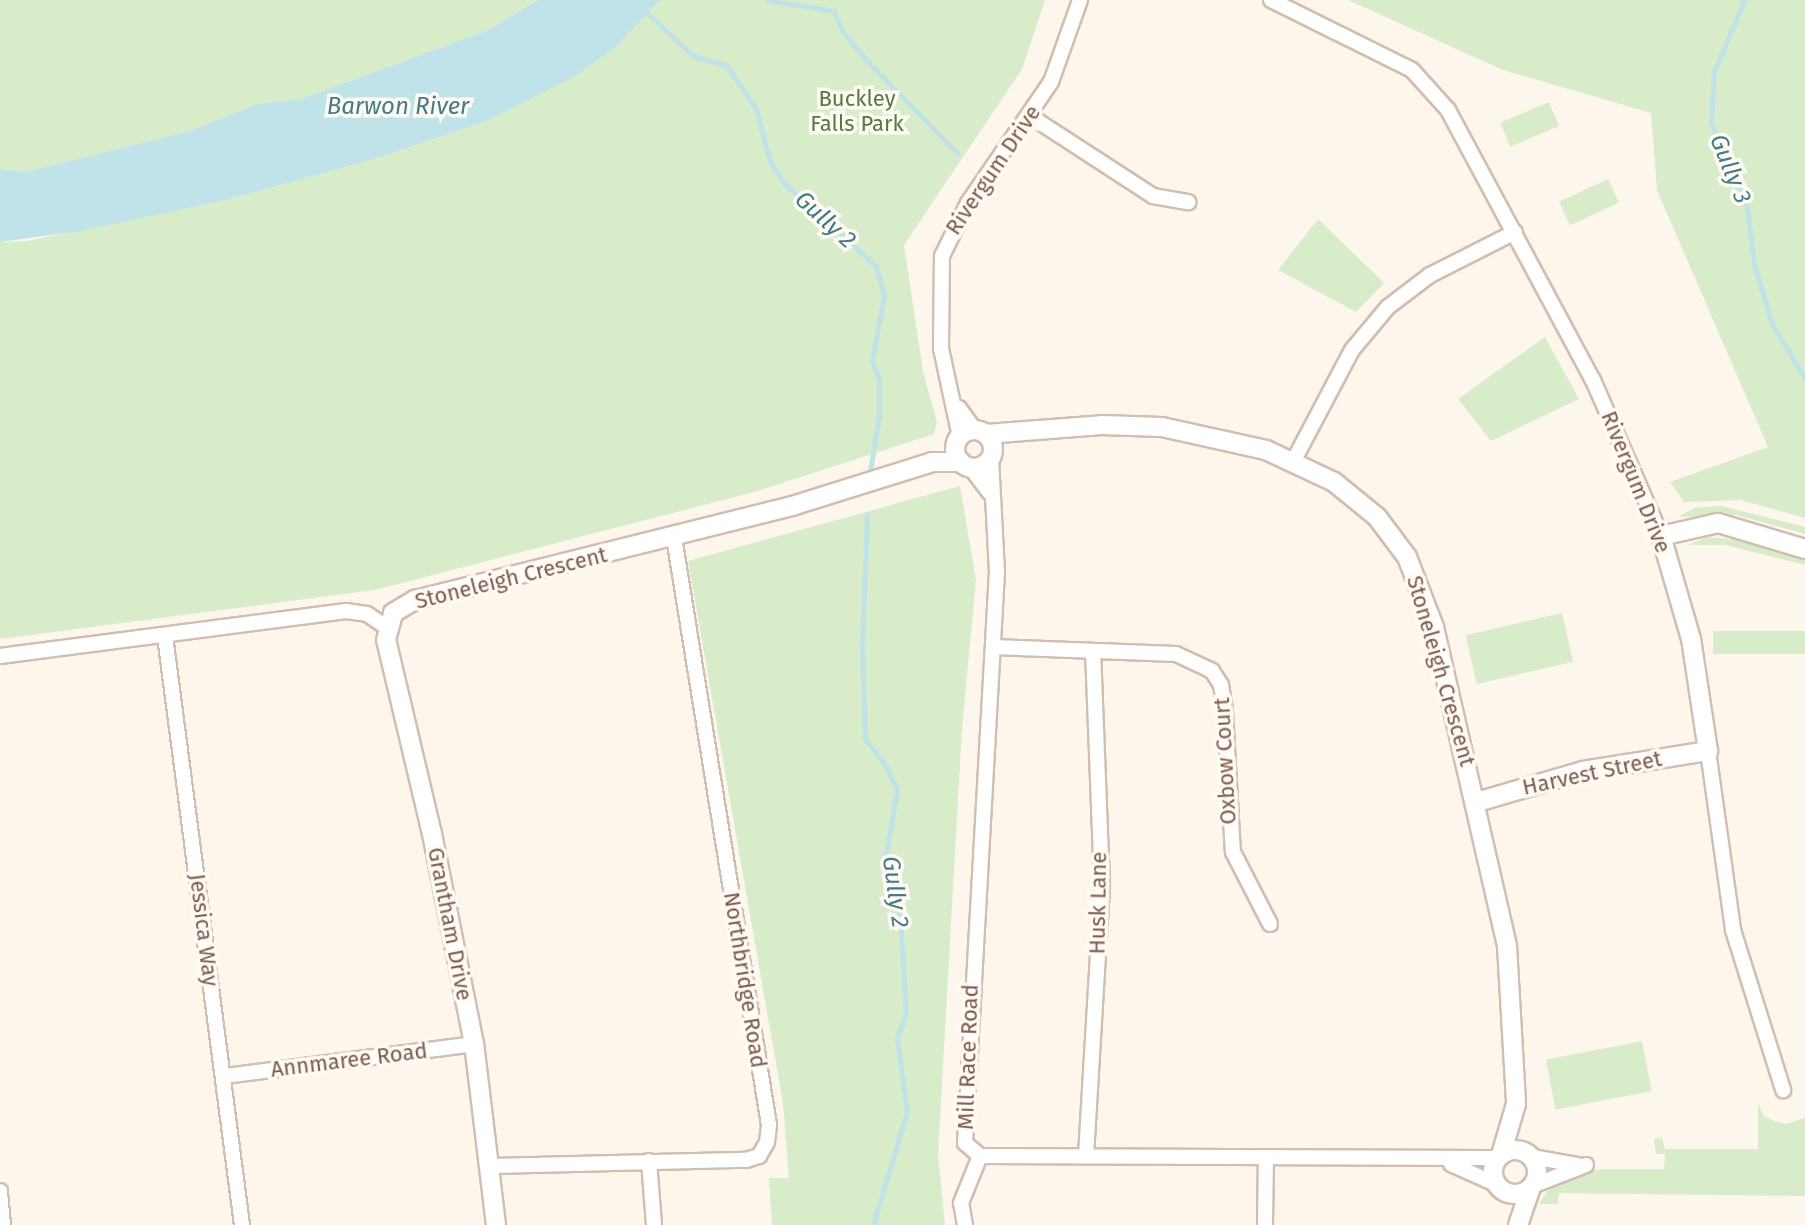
<!DOCTYPE html>
<html>
<head>
<meta charset="utf-8">
<style>
	body { margin:0 }
	#map { position:relative; width:1805px; height:1225px; overflow:hidden; background:#fdf6ec; font-family:"Fira Sans",sans-serif }
	div>[style] { position:absolute }
	.green>* { inset:0; background:#d8ecc9; transform-origin:0 0 }
	.water>* { inset:0; background:#bfe3e8 }
	.stream>* { height:5px; margin:-2.5px; padding:0 2.5px; transform-origin:2.5px; border-radius:2.5px; background:#bfe3e8 }
	.roads { filter:drop-shadow(2px 0 #d1beb0) drop-shadow(-2px 0 #d1beb0) drop-shadow(0 2px #d1beb0) drop-shadow(0 -2px #d1beb0) }
	.minor>* { height:14px; margin:-7px; padding:0 7px; transform-origin:7px; border-radius:7px; background:#fff }
	.tertiary>* { height:18px; margin:-9px; padding:0 9px; transform-origin:9px; border-radius:9px; background:#fff }
	.tertiary>.ring { margin:-9px; padding:0; box-sizing:content-box; background:none; border:18px solid #fff; border-radius:50% }
	span { translate:-50% -50%; white-space:nowrap; text-align:center; line-height:1.15; -webkit-text-stroke:7px #fffaf3; paint-order:stroke }
	.park-label { font-size:22px; color:#537a41 }
	.street-label { font-size:22px; color:#7a5c4d }
	.water-label { font-size:24px; color:#437c86; font-style:italic }
</style>
</head>
<body>
<div id="map">
	<div class="green">
		<i style="clip-path:polygon(0 0,538px 0,486px 31px,301px 99px,257px 104px,193px 130px,25px 172px,0 169px)"></i>
		<i style="clip-path:polygon(660px 0,1045px 0,1022px 69px,904px 245px,923px 372px,937px 422px,934px 434px,754px 492px,375px 590px,0 639px,0 242px,27px 241px,222px 201px,371px 160px,487px 121px,572px 77px,615px 48px)"></i>
		<i style="clip-path:polygon(1348px 0,1805px 0,1805px 518px,1741px 500px,1684px 502px,1670px 482px,1768px 447px,1657px 190px,1651px 113px,1503px 70px)"></i>
		<i style="left:1549px;top:102px;width:26px;height:53px;rotate:67deg"></i>
		<i style="left:1608px;top:179px;width:26px;height:54px;rotate:65deg"></i>
		<i style="clip-path:polygon(1318px 219px,1384px 283px,1356px 312px,1278px 270px)"></i>
		<i style="clip-path:polygon(1545px 337px,1579px 399px,1491px 441px,1458px 399px)"></i>
		<i style="clip-path:polygon(960px 486px,976px 580px,962px 729px,938px 1154px,945px 1225px,772px 1225px,769px 1178px,789px 1178px,783px 1103px,688px 561px)"></i>
		<i style="clip-path:polygon(1721px 506px,1805px 527px,1805px 534px,1736px 515px,1678px 517px,1694px 508px)"></i>
		<i style="clip-path:polygon(1707px 537px,1740px 540px,1805px 559px,1805px 565px,1725px 545px,1688px 545px)"></i>
		<i style="left:1562px;top:613px;width:50px;height:99px;rotate:77deg"></i>
		<i style="left:1805px;top:631px;width:23px;height:92px;rotate:90deg"></i>
		<i style="left:1642px;top:1041px;width:51px;height:98px;rotate:79deg"></i>
		<i style="clip-path:polygon(1758px 1103px,1764px 1116px,1774px 1121px,1786px 1124px,1805px 1118px,1805px 1196px,1559px 1193px,1558px 1204px,1539px 1204px,1555px 1180px,1601px 1169px,1664px 1169px,1665px 1154px,1656px 1154px,1654px 1139px,1662px 1138px,1665px 1149px,1758px 1149px)"></i>
	</div>
	<div class="water">
		<i style="clip-path:polygon(538px 0,660px 0,615px 48px,573px 77px,487px 121px,371px 160px,222px 201px,80px 231px,0 242px,0 169px,25px 172px,193px 130px,257px 104px,301px 99px,486px 31px)"></i>
	</div>
	<div class="stream">
		<i style="left:767px;top:0;width:68px;rotate:9.3deg"></i>
		<i style="left:834px;top:11px;width:22px;rotate:68deg"></i>
		<i style="left:842px;top:31px;width:38px;rotate:50deg"></i>
		<i style="left:866px;top:60px;width:130px;rotate:45.6deg"></i>
		<i style="left:1744px;top:0;width:78px;rotate:112.6deg"></i>
		<i style="left:1714px;top:72px;width:51px;rotate:93.4deg"></i>
		<i style="left:1711px;top:123px;width:91px;rotate:66.8deg"></i>
		<i style="left:1747px;top:207px;width:57px;rotate:83deg"></i>
		<i style="left:1754px;top:264px;width:63px;rotate:73.3deg"></i>
		<i style="left:1772px;top:324px;width:64px;rotate:59deg"></i>
		<i style="left:645px;top:11px;width:66px;rotate:43.2deg"></i>
		<i style="left:693px;top:56px;width:35px;rotate:16deg"></i>
		<i style="left:727px;top:66px;width:52px;rotate:56deg"></i>
		<i style="left:756px;top:109px;width:55px;rotate:75.2deg"></i>
		<i style="left:770px;top:162px;width:27px;rotate:56deg"></i>
		<i style="left:785px;top:184px;width:122px;rotate:42deg"></i>
		<i style="left:876px;top:266px;width:31px;rotate:75deg"></i>
		<i style="left:884px;top:296px;width:66px;rotate:100.5deg"></i>
		<i style="left:872px;top:361px;width:18px;rotate:68deg"></i>
		<i style="left:879px;top:378px;width:38px;rotate:90deg"></i>
		<i style="left:879px;top:416px;width:62px;rotate:99.3deg"></i>
		<i style="left:867px;top:515px;width:128px;rotate:92.2deg"></i>
		<i style="left:862px;top:643px;width:96px;rotate:88.2deg"></i>
		<i style="left:865px;top:739px;width:31px;rotate:52deg"></i>
		<i style="left:884px;top:763px;width:30px;rotate:64deg"></i>
		<i style="left:897px;top:790px;width:66px;rotate:99.6deg"></i>
		<i style="left:886px;top:855px;width:62px;rotate:76.9deg"></i>
		<i style="left:900px;top:915px;width:98px;rotate:86.5deg"></i>
		<i style="left:906px;top:1013px;width:27px;rotate:110deg"></i>
		<i style="left:897px;top:1038px;width:74px;rotate:82.2deg"></i>
		<i style="left:907px;top:1111px;width:119px;rotate:106.6deg"></i>
	</div>
	<div class="roads">
		<div class="minor">
			<i style="left:1271px;top:0;width:157px;rotate:26.4deg"></i>
			<i style="left:1412px;top:70px;width:54px;rotate:48deg"></i>
			<i style="left:1448px;top:110px;width:306px;rotate:61.8deg"></i>
			<i style="left:1593px;top:380px;width:170px;rotate:66.4deg"></i>
			<i style="left:1030px;top:116px;width:147px;rotate:33deg"></i>
			<i style="left:1153px;top:196px;width:36px;rotate:10deg"></i>
			<i style="left:959px;top:408px;width:27px;rotate:54deg"></i>
			<i style="left:960px;top:437px;width:91px;rotate:-102.1deg"></i>
			<i style="left:941px;top:348px;width:92px;rotate:-89.4deg"></i>
			<i style="left:942px;top:256px;width:59px;rotate:-63.9deg"></i>
			<i style="left:968px;top:203px;width:147px;rotate:-55.6deg"></i>
			<i style="left:1051px;top:82px;width:87px;rotate:-70.5deg"></i>
			<i style="left:991px;top:458px;width:113px;rotate:87deg"></i>
			<i style="left:997px;top:571px;width:573px;rotate:93.2deg"></i>
			<i style="left:965px;top:1143px;width:20px;rotate:41deg"></i>
			<i style="left:980px;top:1156px;width:518px;rotate:0.22deg"></i>
			<i style="left:1294px;top:460px;width:124px;rotate:-62.2deg"></i>
			<i style="left:1352px;top:350px;width:56px;rotate:-50.1deg"></i>
			<i style="left:1388px;top:307px;width:53px;rotate:-37.3deg"></i>
			<i style="left:1430px;top:275px;width:95px;rotate:-26.8deg"></i>
			<i style="left:971px;top:468px;width:31px;rotate:53deg"></i>
			<i style="left:165px;top:636px;width:594px;rotate:82.55deg"></i>
			<i style="left:993px;top:647px;width:183px;rotate:2.2deg"></i>
			<i style="left:1176px;top:654px;width:40px;rotate:25deg"></i>
			<i style="left:1212px;top:671px;width:17px;rotate:57deg"></i>
			<i style="left:1221px;top:685px;width:26px;rotate:81deg"></i>
			<i style="left:1225px;top:711px;width:141px;rotate:86.8deg"></i>
			<i style="left:1233px;top:852px;width:81px;rotate:62.8deg"></i>
			<i style="left:0;top:656px;width:349px;rotate:-7.4deg"></i>
			<i style="left:346px;top:611px;width:21px;rotate:8deg"></i>
			<i style="left:367px;top:614px;width:23px;rotate:34deg"></i>
			<i style="left:1708px;top:751px;width:181px;rotate:82deg"></i>
			<i style="left:1733px;top:930px;width:168px;rotate:72.6deg"></i>
			<i style="left:225px;top:1076px;width:251px;rotate:-7.3deg"></i>
			<i style="left:1086px;top:1156px;width:272px;rotate:-86.6deg"></i>
			<i style="left:1102px;top:884px;width:233px;rotate:-92.2deg"></i>
			<i style="left:1532px;top:1157px;width:47px;rotate:9.9deg"></i>
			<i style="left:649px;top:1161px;width:64px;rotate:85.5deg"></i>
			<i style="left:1451px;top:1164px;width:51px;rotate:24.1deg"></i>
			<i style="left:492px;top:1166px;width:254px;rotate:-1.4deg"></i>
			<i style="left:746px;top:1160px;width:14px;rotate:-17deg"></i>
			<i style="left:759px;top:1156px;width:16px;rotate:-60deg"></i>
			<i style="left:767px;top:1142px;width:17px;rotate:-83deg"></i>
			<i style="left:769px;top:1125px;width:596px;rotate:-99.18deg"></i>
			<i style="left:1532px;top:1186px;width:58px;rotate:-21.3deg"></i>
			<i style="left:0;top:1191px;width:34px;rotate:85deg"></i>
			<i style="left:965px;top:1225px;width:22px;rotate:-100deg"></i>
			<i style="left:961px;top:1203px;width:51px;rotate:-68deg"></i>
			<i style="left:1265px;top:1225px;width:68px;rotate:-89.2deg"></i>
		</div>
		<div class="tertiary">
			<i class="ring" style="left:955px;top:430px;width:20px;height:20px"></i>
			<i style="left:986px;top:434px;width:116px;rotate:-4.4deg"></i>
			<i style="left:1102px;top:425px;width:60px;rotate:1.9deg"></i>
			<i style="left:1162px;top:427px;width:107px;rotate:12.5deg"></i>
			<i style="left:1266px;top:450px;width:75px;rotate:25.2deg"></i>
			<i style="left:1334px;top:482px;width:55px;rotate:39.1deg"></i>
			<i style="left:1377px;top:517px;width:50px;rotate:53.1deg"></i>
			<i style="left:1407px;top:557px;width:75px;rotate:68.9deg"></i>
			<i style="left:1434px;top:627px;width:327px;rotate:77.1deg"></i>
			<i style="left:1507px;top:946px;width:158px;rotate:86.7deg"></i>
			<i style="left:1516px;top:1104px;width:53px;rotate:106.4deg"></i>
			<i style="left:1477px;top:802px;width:110px;rotate:-16.3deg"></i>
			<i style="left:1583px;top:771px;width:127px;rotate:-9.1deg"></i>
			<i style="left:1708px;top:751px;width:113px;rotate:-98.6deg"></i>
			<i style="left:1691px;top:639px;width:107px;rotate:-106.2deg"></i>
			<i style="left:1661px;top:536px;width:58px;rotate:-12.8deg"></i>
			<i style="left:1718px;top:523px;width:91px;rotate:16.6deg"></i>
			<i class="ring" style="left:1493px;top:1150px;width:26px;height:26px"></i>
			<i style="left:496px;top:1225px;width:182px;rotate:-96.9deg"></i>
			<i style="left:474px;top:1044px;width:214px;rotate:-101.3deg"></i>
			<i style="left:432px;top:834px;width:199px;rotate:-103.3deg"></i>
			<i style="left:386px;top:640px;width:28px;rotate:-75deg"></i>
			<i style="left:393px;top:613px;width:26px;rotate:-31deg"></i>
			<i style="left:415px;top:600px;width:389px;rotate:-14deg"></i>
			<i style="left:792px;top:506px;width:147px;rotate:-17.4deg"></i>
			<i style="left:932px;top:462px;width:29px"></i>
			<i style="left:1518px;top:1225px;width:39px;rotate:-71deg"></i>
		</div>
	</div>
	<div class="park-label">
		<span style="left:857px;top:111px">Buckley<br>Falls Park</span>
	</div>
	<div class="street-label">
		<span style="left:993px;top:170px;rotate:-56deg">Rivergum Drive</span>
		<span style="left:1636px;top:482px;rotate:68deg">Rivergum Drive</span>
		<span style="left:511px;top:578px;rotate:-14deg">Stoneleigh Crescent</span>
		<span style="left:1441px;top:671px;rotate:74deg">Stoneleigh Crescent</span>
		<span style="left:1225px;top:761px;rotate:-93deg">Oxbow Court</span>
		<span style="left:1592px;top:773px;rotate:-12deg">Harvest Street</span>
		<span style="left:1098px;top:903px;rotate:-89deg">Husk Lane</span>
		<span style="left:450px;top:924px;rotate:79deg">Grantham Drive</span>
		<span style="left:204px;top:930px;rotate:83deg">Jessica Way</span>
		<span style="left:745px;top:980px;rotate:81deg">Northbridge Road</span>
		<span style="left:968px;top:1057px;rotate:-88deg">Mill Race Road</span>
		<span style="left:349px;top:1060px;rotate:-7deg">Annmaree Road</span>
	</div>
	<div class="water-label">
		<span style="left:398px;top:107px">Barwon River</span>
		<span style="left:1730px;top:169px;rotate:68deg">Gully 3</span>
		<span style="left:825px;top:220px;rotate:42deg">Gully 2</span>
		<span style="left:895px;top:892px;rotate:82deg">Gully 2</span>
	</div>
</div>
</body>
</html>
